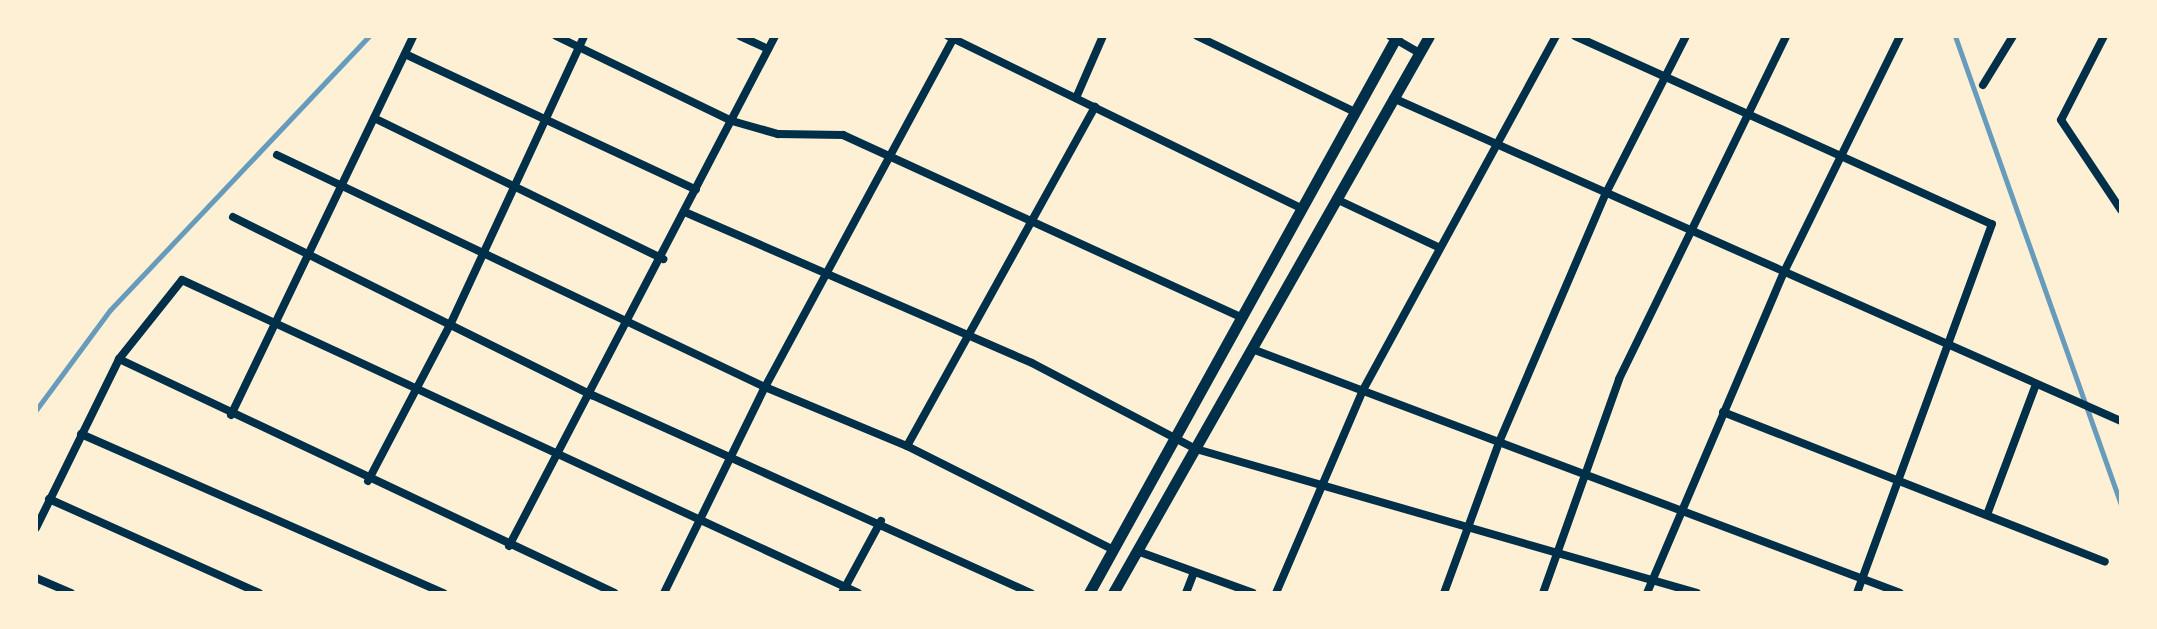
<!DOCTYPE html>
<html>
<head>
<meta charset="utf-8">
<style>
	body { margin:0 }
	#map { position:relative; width:2157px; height:629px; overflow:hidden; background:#fdf0d5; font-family:"Nunito Sans",sans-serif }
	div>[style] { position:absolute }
	.stream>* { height:5px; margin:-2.5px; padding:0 2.5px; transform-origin:2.5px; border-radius:2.5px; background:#669bbc }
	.minor>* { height:8px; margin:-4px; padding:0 4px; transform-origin:4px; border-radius:4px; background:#003049 }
	.secondary>* { height:11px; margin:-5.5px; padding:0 5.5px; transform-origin:5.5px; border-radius:5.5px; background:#003049 }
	span { translate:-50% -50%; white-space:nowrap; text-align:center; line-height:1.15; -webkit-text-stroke:6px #fdf0d5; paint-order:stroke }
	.frame { position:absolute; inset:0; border:38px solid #fdf0d5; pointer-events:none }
</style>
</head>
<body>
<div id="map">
	<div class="stream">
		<i style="left:1955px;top:36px;width:498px;rotate:70.5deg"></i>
		<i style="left:36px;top:410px;width:124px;rotate:-53.5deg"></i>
		<i style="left:110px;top:310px;width:377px;rotate:-46.6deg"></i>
	</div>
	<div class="minor">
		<i style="left:556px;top:36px;width:195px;rotate:25.8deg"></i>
		<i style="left:732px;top:121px;width:48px;rotate:15.8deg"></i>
		<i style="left:778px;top:134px;width:65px;rotate:0.9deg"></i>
		<i style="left:843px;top:135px;width:440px;rotate:24.6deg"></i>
		<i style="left:740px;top:36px;width:31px;rotate:25deg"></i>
		<i style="left:948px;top:36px;width:395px;rotate:26deg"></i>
		<i style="left:1197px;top:36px;width:175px;rotate:25.7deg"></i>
		<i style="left:1390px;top:36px;width:34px;rotate:30deg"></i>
		<i style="left:1575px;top:36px;width:457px;rotate:24.3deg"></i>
		<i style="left:1992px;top:224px;width:393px;rotate:110.1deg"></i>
		<i style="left:2104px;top:36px;width:94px;rotate:117.1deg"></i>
		<i style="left:2061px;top:120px;width:108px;rotate:56.3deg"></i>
		<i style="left:405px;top:54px;width:321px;rotate:25deg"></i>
		<i style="left:1983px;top:85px;width:57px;rotate:-58.5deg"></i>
		<i style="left:1076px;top:98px;width:68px;rotate:-66.5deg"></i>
		<i style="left:1393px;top:98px;width:796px;rotate:23.93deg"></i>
		<i style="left:374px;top:118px;width:322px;rotate:26deg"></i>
		<i style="left:277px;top:155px;width:540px;rotate:25.43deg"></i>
		<i style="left:765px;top:387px;width:154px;rotate:22.6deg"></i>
		<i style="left:907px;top:446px;width:232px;rotate:26.7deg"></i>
		<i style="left:1336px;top:199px;width:113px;rotate:25.2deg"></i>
		<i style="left:687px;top:213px;width:376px;rotate:23.5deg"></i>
		<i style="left:1032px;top:363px;width:185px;rotate:27.7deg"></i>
		<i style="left:1196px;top:449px;width:521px;rotate:16.04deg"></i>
		<i style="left:233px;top:217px;width:401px;rotate:26.4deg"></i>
		<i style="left:592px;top:395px;width:482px;rotate:24.3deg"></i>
		<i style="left:1252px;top:349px;width:692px;rotate:20.63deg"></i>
		<i style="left:119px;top:359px;width:548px;rotate:25.26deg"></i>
		<i style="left:1723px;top:412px;width:410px;rotate:21.4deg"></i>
		<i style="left:231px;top:415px;width:420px;rotate:-64.3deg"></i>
		<i style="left:81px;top:434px;width:396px;rotate:23.7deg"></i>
		<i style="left:907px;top:446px;width:388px;rotate:-61deg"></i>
		<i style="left:368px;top:481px;width:178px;rotate:-62.3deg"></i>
		<i style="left:451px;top:323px;width:316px;rotate:-65.1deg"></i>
		<i style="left:49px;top:499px;width:230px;rotate:24.1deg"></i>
		<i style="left:1988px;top:512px;width:137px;rotate:-69.4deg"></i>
		<i style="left:36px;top:528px;width:188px;rotate:-63.8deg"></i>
		<i style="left:119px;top:359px;width:101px;rotate:-51.4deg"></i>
		<i style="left:182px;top:280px;width:745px;rotate:24.84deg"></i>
		<i style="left:509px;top:546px;width:575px;rotate:-62.45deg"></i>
		<i style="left:1137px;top:551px;width:123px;rotate:19.9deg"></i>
		<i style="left:36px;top:578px;width:38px;rotate:23deg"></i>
		<i style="left:664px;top:593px;width:229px;rotate:-63.9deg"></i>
		<i style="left:765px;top:387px;width:396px;rotate:-61.6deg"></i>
		<i style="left:842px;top:593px;width:82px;rotate:-61.6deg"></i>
		<i style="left:1186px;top:593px;width:22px;rotate:-69deg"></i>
		<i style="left:1276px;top:593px;width:221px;rotate:-66.8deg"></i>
		<i style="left:1363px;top:390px;width:403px;rotate:-61.4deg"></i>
		<i style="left:1444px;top:593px;width:163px;rotate:-69.9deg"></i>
		<i style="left:1500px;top:440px;width:269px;rotate:-66.8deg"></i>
		<i style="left:1606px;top:193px;width:176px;rotate:-63deg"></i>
		<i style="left:1543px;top:593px;width:227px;rotate:-70.4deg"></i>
		<i style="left:1619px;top:379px;width:381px;rotate:-64deg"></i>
		<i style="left:1647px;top:593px;width:349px;rotate:-66.9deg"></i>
		<i style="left:1784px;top:272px;width:263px;rotate:-63.8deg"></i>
	</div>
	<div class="secondary">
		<i style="left:1089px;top:593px;width:636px;rotate:-61.06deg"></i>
		<i style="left:1113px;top:593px;width:640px;rotate:-60.43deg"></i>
	</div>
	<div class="frame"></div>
</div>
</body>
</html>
